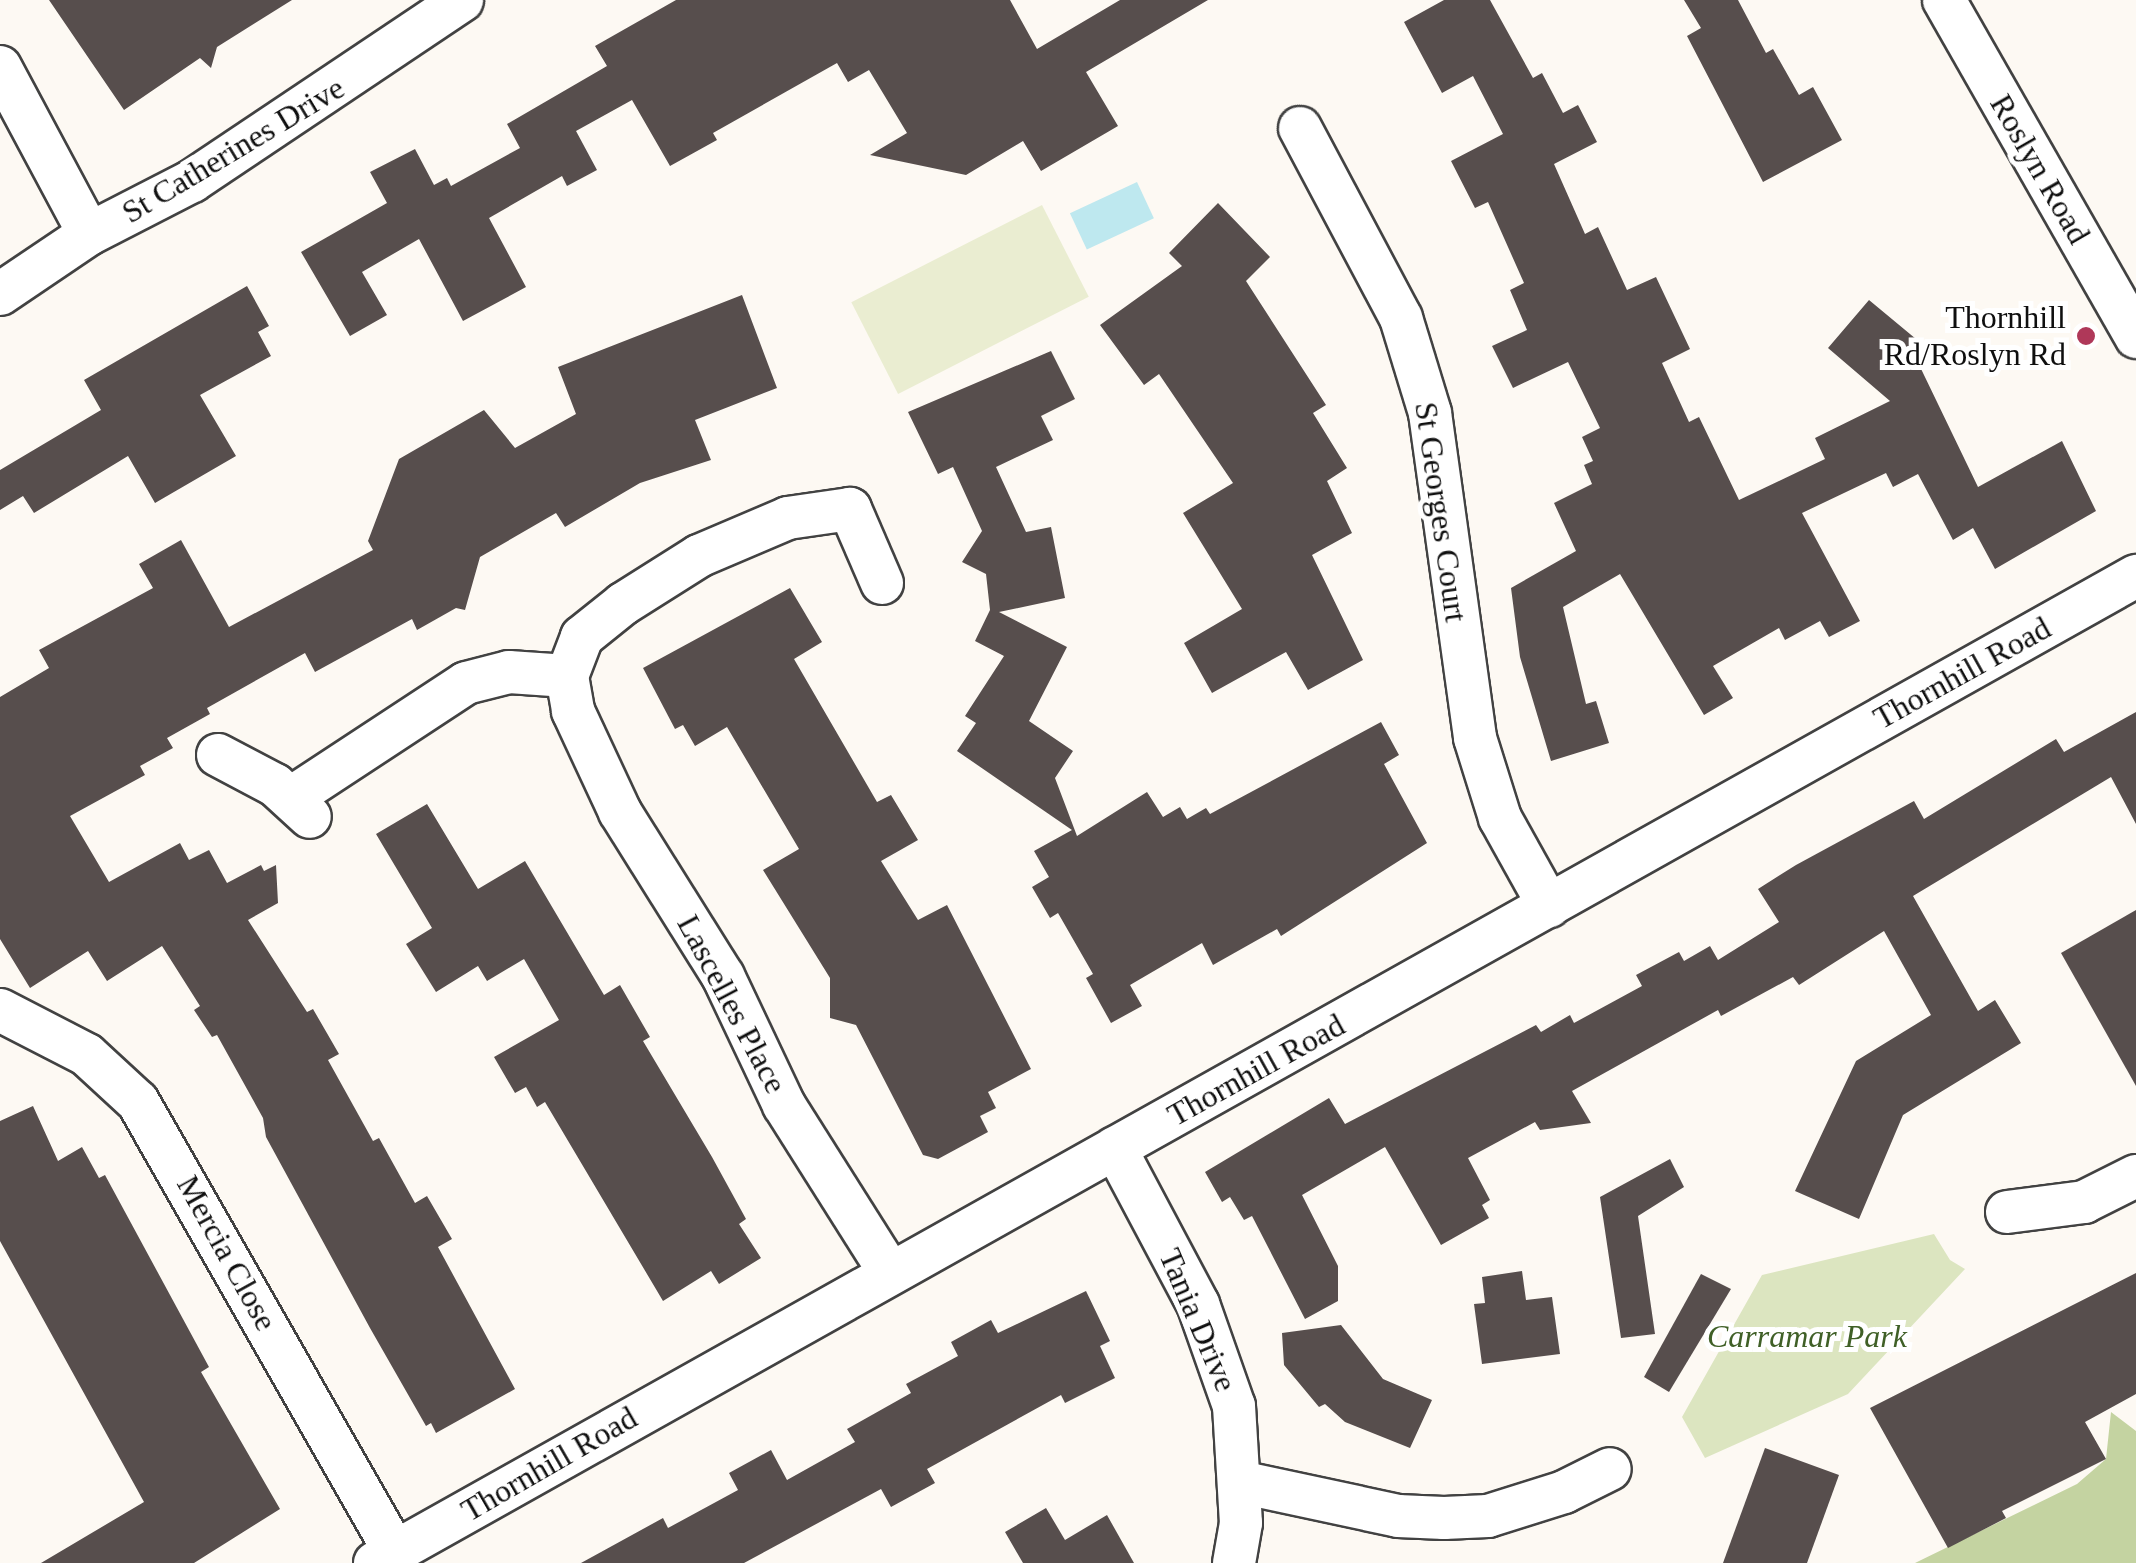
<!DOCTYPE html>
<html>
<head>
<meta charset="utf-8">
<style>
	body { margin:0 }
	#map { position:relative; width:2136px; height:1563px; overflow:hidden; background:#fdf9f3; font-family:"Times New Roman",serif }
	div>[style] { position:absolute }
	.green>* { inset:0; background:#dce5c0 }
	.forest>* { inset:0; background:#c4d3a1 }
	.pitch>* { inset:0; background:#eaedd1; transform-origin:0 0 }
	.water>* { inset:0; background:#bee8ef; transform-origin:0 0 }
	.building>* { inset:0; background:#574e4d }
	.roads { filter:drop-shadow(2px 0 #424242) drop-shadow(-2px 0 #424242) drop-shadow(0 2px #424242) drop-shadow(0 -2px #424242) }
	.minor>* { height:42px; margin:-21px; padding:0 21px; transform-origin:21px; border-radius:21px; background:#fff }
	.dots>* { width:28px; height:28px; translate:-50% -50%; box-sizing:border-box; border:5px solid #fff; border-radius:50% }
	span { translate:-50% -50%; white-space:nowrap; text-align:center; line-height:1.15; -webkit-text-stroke:10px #fff; paint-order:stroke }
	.street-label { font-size:32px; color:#0f0f0f }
	.poi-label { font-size:32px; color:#0f0f0f }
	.right { translate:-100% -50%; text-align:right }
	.park-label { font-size:32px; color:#406027; font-style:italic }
</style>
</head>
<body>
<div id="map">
	<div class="green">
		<i style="clip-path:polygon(1934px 1234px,1950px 1260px,1965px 1269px,1848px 1394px,1705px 1458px,1682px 1417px,1762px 1275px)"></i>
	</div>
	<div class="forest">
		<i style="clip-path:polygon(2111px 1412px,2136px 1431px,2136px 1563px,1915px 1563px,2077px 1484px,2106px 1459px)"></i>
	</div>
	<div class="pitch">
		<i style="left:1042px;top:205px;width:103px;height:214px;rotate:63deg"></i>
	</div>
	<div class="water">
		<i style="left:1137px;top:182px;width:40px;height:74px;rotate:65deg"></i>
	</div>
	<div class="building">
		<i style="clip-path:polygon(49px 0,292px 0,217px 47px,211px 68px,200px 58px,124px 110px)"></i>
		<i style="clip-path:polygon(676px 0,1010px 0,1037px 49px,1120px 0,1208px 0,1086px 72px,1118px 126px,1041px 171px,1023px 141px,966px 175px,870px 155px,907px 133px,869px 70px,848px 82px,837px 63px,713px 133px,717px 140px,670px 166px,632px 100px,576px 131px,597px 170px,567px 186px,562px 176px,489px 218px,526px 287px,463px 321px,419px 239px,362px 272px,387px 315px,350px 336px,301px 252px,387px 203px,370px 172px,415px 149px,434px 185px,447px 178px,451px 186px,520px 148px,507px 124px,607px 66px,595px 46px)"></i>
		<i style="clip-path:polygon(1444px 0,1490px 0,1533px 78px,1542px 73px,1563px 113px,1578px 105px,1597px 142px,1554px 164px,1585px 234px,1598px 227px,1627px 290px,1656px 277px,1690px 349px,1662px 363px,1689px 422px,1699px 417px,1739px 500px,1825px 459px,1815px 438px,1890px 401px,1828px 348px,1869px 300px,1916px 339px,1910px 346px,1978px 487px,2062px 441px,2096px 511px,1995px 569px,1973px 528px,1953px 540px,1918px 474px,1893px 487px,1886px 473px,1802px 513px,1860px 621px,1829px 637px,1820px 621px,1785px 640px,1779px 628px,1713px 666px,1733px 698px,1704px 715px,1620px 574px,1563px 607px,1586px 704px,1596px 701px,1609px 743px,1551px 761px,1520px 657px,1511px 588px,1576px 551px,1554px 503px,1592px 484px,1584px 465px,1593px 461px,1582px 437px,1600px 428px,1568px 362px,1513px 388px,1492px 346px,1527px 330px,1510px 290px,1524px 283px,1488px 202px,1475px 208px,1451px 161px,1503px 134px,1473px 76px,1442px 93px,1404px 22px)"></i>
		<i style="clip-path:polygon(1684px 0,1738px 0,1766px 53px,1773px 49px,1799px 95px,1813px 87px,1842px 140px,1763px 182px,1687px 36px,1701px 28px)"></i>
		<i style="clip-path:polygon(1218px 203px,1270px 257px,1246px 281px,1326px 405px,1313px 413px,1347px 468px,1327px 481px,1352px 533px,1312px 555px,1363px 660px,1308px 690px,1286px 652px,1212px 693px,1184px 643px,1242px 609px,1183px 513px,1233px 483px,1159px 374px,1144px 385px,1100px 325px,1182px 266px,1169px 253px)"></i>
		<i style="clip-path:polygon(247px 286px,269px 326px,258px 332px,271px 356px,200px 395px,236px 456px,155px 503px,128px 456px,34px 513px,23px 496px,0 510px,0 470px,101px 410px,84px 380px)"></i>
		<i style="clip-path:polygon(742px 295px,777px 388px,695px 420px,711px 460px,640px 483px,565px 527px,556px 513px,480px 557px,465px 610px,456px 608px,417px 630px,412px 619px,315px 672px,305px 653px,207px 708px,210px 714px,167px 738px,173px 748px,140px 766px,145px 775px,70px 816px,109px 882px,180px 843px,189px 860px,209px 850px,227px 883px,261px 865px,264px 871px,276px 865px,278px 903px,248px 920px,307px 1012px,313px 1009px,339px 1054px,328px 1060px,373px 1141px,379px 1138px,415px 1203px,427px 1196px,452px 1239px,438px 1247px,515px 1389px,436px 1433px,431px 1423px,426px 1426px,370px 1328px,266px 1137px,263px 1118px,217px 1035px,212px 1037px,194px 1010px,200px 1006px,162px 946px,107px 981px,88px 951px,30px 988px,0 939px,0 697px,49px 668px,39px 650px,153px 588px,139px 564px,181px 540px,229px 627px,373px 550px,368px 541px,399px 459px,484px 410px,515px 448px,576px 414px,558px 367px)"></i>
		<i style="clip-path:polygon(1051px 351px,1075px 399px,1041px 416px,1053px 440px,996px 467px,1026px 532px,1051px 527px,1065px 598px,999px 612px,1067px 647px,1029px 721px,1073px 751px,1055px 778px,1077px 836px,1147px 792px,1163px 817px,1180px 807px,1187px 819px,1206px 808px,1210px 814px,1381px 722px,1399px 755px,1384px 764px,1427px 843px,1281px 936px,1277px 929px,1213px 965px,1202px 943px,1130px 985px,1142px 1006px,1111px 1023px,1086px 978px,1093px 974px,1058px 913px,1050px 918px,1032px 887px,1049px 877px,1034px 851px,1072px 830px,957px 751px,976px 723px,965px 716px,1004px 656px,975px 641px,990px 610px,986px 574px,962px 562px,982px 531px,953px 467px,938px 474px,908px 412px)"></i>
		<i style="clip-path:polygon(790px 588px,822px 642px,794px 659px,877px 802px,891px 795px,918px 840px,881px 861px,918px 920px,947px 905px,1031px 1069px,988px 1092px,996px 1108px,980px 1116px,988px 1132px,938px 1159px,923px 1155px,856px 1025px,830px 1018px,830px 978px,763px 870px,799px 849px,727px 727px,695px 746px,683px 725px,675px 729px,643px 668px)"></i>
		<i style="clip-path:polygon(2136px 712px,2136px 824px,2111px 777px,1913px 896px,1978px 1011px,1995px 1000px,2021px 1043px,1903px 1115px,1859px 1219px,1795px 1191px,1856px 1061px,1931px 1015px,1884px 931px,1799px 985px,1793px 977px,1721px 1016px,1718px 1010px,1572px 1091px,1591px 1123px,1540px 1130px,1535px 1122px,1468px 1158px,1490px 1200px,1482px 1205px,1489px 1218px,1441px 1245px,1385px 1147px,1302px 1195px,1338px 1266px,1338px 1301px,1305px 1319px,1252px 1216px,1244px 1220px,1230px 1197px,1222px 1202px,1205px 1172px,1329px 1098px,1345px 1124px,1536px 1025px,1541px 1032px,1570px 1015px,1574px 1023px,1642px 986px,1636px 975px,1679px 952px,1684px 961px,1710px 946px,1718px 960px,1779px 922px,1758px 889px,1796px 865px,1914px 801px,1924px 819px,2056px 739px,2064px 752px)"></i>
		<i style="clip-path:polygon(427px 804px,478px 889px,525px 861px,604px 995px,620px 985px,650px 1037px,643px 1041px,712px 1157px,746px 1219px,739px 1224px,761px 1258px,719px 1284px,711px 1271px,663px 1301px,545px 1102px,537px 1107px,526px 1087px,515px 1093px,494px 1057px,559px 1020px,524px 959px,487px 981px,478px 966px,436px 992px,406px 944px,432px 928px,376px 834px)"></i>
		<i style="clip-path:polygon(2136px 910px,2136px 1086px,2061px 953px)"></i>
		<i style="clip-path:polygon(33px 1106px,58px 1161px,82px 1147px,99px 1178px,105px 1175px,209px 1367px,201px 1372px,280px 1509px,194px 1563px,41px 1563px,144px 1502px,0 1241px,0 1121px)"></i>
		<i style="clip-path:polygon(1670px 1159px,1684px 1187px,1638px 1216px,1655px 1334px,1621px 1338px,1600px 1197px)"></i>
		<i style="clip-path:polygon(1522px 1271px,1526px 1300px,1552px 1297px,1560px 1354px,1482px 1364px,1474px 1304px,1485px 1303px,1482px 1277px)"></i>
		<i style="clip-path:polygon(2136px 1273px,2136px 1394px,2085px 1422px,2106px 1459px,2002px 1511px,2006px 1518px,1948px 1548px,1870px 1408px)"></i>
		<i style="clip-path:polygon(1701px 1274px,1731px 1289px,1669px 1392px,1644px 1377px)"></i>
		<i style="clip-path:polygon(1086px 1291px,1110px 1341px,1100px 1346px,1115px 1378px,1065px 1403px,1061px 1395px,927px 1469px,935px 1483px,891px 1507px,881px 1489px,744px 1563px,581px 1563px,663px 1518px,668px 1528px,738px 1490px,729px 1473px,771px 1450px,787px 1480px,855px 1442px,847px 1429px,911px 1393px,906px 1384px,958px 1356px,951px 1342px,991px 1320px,998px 1333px)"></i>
		<i style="clip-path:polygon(1341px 1325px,1383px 1379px,1432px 1400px,1410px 1448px,1345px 1422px,1325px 1404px,1319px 1407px,1284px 1365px,1282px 1333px)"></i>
		<i style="clip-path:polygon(1765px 1448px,1839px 1475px,1807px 1563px,1723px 1563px)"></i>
		<i style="clip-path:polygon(1046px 1508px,1065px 1540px,1107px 1515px,1134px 1563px,1023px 1563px,1005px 1532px)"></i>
	</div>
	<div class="roads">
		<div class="minor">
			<i style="left:1944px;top:0;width:388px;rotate:60.3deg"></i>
			<i style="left:0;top:67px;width:189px;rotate:61.9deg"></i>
			<i style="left:1300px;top:128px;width:215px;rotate:62deg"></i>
			<i style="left:1401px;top:318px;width:99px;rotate:73deg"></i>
			<i style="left:1430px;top:413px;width:328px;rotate:82.1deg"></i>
			<i style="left:1475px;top:738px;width:84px;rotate:72.6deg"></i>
			<i style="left:1500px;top:818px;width:101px;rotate:60.9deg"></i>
			<i style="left:0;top:294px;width:107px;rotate:-34deg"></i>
			<i style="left:89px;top:234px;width:116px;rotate:-27.2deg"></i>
			<i style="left:192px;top:181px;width:325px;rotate:-33.8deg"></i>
			<i style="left:882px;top:583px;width:81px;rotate:-113.4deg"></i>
			<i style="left:850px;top:509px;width:63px;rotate:171.7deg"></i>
			<i style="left:788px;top:518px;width:97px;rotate:156.9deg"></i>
			<i style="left:699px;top:556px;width:90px;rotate:147.7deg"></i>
			<i style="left:623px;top:604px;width:53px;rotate:141.2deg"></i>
			<i style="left:582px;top:637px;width:42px;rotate:111deg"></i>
			<i style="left:567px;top:676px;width:36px;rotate:80deg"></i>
			<i style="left:573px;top:711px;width:111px;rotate:65deg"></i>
			<i style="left:620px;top:812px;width:194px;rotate:57.9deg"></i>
			<i style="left:723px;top:976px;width:143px;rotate:64.7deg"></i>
			<i style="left:784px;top:1105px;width:196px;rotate:57.7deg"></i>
			<i style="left:218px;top:755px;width:64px;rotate:27.8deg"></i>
			<i style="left:275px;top:785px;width:47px;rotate:42.4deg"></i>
			<i style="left:291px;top:798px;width:209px;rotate:-33.3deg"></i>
			<i style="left:466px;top:683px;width:44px;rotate:-14.3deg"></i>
			<i style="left:509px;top:672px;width:58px;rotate:3.9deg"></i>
			<i style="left:0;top:1010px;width:98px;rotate:27.3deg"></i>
			<i style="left:87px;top:1055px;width:69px;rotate:42.7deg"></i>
			<i style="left:138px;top:1102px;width:518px;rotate:60.27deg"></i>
			<i style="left:1115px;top:1148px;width:177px;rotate:62deg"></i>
			<i style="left:1198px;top:1304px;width:108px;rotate:70.6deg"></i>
			<i style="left:1234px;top:1406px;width:117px;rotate:86.6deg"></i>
			<i style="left:1241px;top:1523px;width:41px;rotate:99.9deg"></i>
			<i style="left:2007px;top:1212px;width:78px;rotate:-7.4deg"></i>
			<i style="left:2084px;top:1202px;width:58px;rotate:-26.6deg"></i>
			<i style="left:1240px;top:1482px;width:162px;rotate:12.1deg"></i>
			<i style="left:1398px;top:1516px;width:46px;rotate:2.5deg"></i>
			<i style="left:1444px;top:1518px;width:44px;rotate:-2.6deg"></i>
			<i style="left:1488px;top:1516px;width:80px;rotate:-17.5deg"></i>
			<i style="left:1564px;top:1492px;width:51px;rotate:-26.6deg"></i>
			<i style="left:375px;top:1563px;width:2019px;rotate:-29.27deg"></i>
		</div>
	</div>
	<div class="dots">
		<i style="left:2086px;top:336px;background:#af3859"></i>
	</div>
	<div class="street-label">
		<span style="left:233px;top:150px;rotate:-31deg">St Catherines Drive</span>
		<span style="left:2040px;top:169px;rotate:60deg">Roslyn Road</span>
		<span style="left:1441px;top:512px;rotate:82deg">St Georges Court</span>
		<span style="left:1962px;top:673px;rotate:-29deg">Thornhill Road</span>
		<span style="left:732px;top:1004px;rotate:62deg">Lascelles Place</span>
		<span style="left:1256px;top:1070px;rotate:-29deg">Thornhill Road</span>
		<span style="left:227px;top:1253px;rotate:61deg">Mercia Close</span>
		<span style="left:1198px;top:1320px;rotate:67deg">Tania Drive</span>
		<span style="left:549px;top:1464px;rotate:-30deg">Thornhill Road</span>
	</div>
	<div class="poi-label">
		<span class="right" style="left:2066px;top:336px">Thornhill<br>Rd/Roslyn Rd</span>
	</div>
	<div class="park-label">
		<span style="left:1807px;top:1336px">Carramar Park</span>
	</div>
</div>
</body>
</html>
